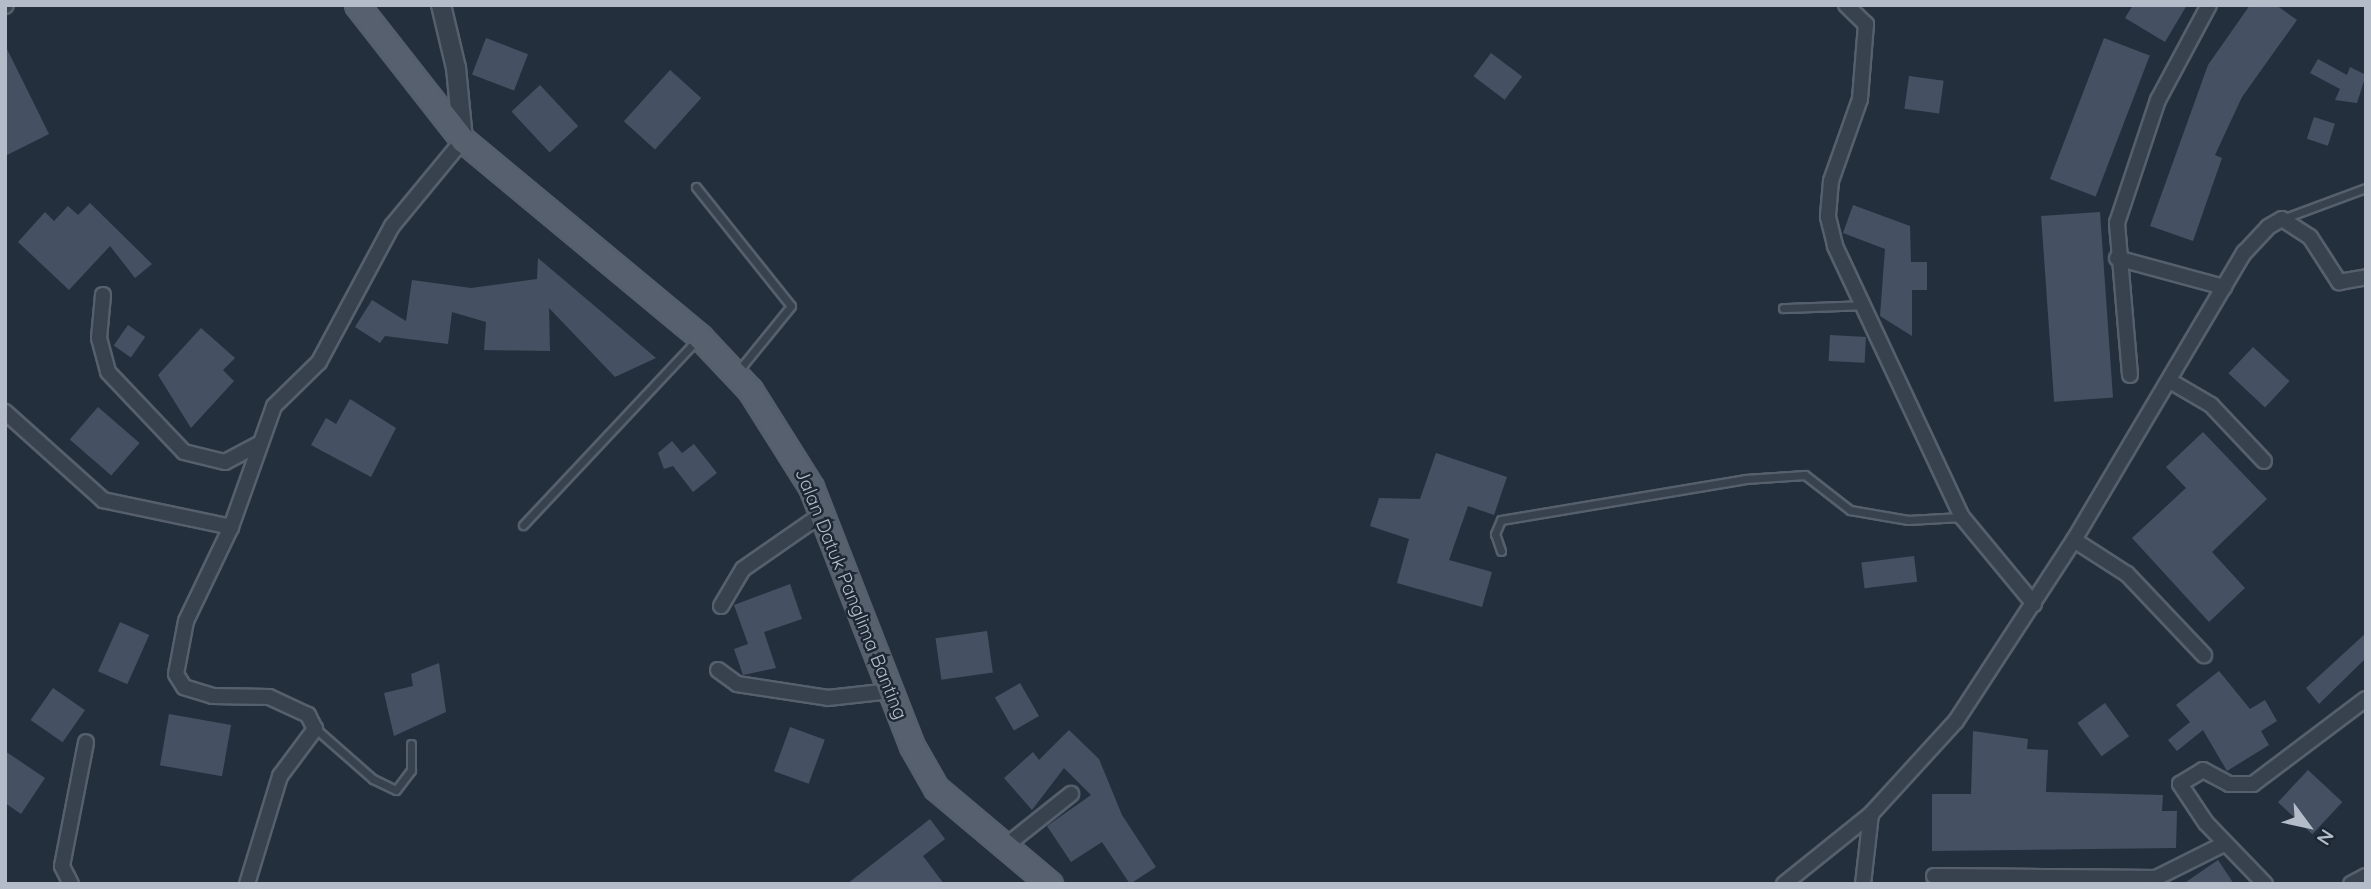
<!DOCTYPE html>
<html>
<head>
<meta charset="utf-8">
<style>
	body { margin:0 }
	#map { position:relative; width:2371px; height:889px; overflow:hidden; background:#242f3e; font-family:Quicksand,sans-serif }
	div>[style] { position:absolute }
	.building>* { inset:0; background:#455162; transform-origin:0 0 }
	.roads { filter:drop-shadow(2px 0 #565f6c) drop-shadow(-2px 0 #565f6c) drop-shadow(0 2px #565f6c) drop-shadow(0 -2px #565f6c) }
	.service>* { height:7px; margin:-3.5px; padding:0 3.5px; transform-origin:3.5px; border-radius:3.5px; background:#38414e }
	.minor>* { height:14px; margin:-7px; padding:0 7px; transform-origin:7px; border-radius:7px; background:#38414e }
	.tertiary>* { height:18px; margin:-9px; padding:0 9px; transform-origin:9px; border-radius:9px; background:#38414e }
	.primary>* { height:23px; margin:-11.5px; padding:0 11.5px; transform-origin:11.5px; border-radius:11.5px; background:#56606e }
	span { translate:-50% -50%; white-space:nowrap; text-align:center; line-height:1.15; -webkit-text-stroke:5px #1d2633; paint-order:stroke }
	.street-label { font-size:19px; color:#b4bcc9 }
	.frame { position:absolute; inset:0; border:7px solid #b4bcc9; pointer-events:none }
	.north { position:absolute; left:2273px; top:791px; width:70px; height:70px; -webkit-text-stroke:5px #1d2633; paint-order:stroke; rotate:123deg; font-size:19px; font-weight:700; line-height:28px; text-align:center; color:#b4bcc9 }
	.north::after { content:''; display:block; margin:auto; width:24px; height:32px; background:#b4bcc9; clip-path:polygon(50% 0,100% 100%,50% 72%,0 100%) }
</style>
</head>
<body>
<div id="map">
	<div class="building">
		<i style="clip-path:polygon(2133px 5px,2187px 5px,2165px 42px,2125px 18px)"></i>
		<i style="clip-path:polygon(2250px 5px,2276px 5px,2297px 20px,2242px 97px,2215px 155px,2222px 158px,2193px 241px,2150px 226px,2208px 65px)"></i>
		<i style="left:486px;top:38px;width:45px;height:39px;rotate:21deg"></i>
		<i style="left:2104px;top:38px;width:49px;height:151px;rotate:21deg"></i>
		<i style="clip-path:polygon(5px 45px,49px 134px,5px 156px)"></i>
		<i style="left:1491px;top:53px;width:39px;height:29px;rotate:37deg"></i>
		<i style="clip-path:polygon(2318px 59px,2347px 75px,2350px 67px,2366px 75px,2357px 103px,2335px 100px,2340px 89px,2310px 73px)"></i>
		<i style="left:670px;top:70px;width:42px;height:69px;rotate:42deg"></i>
		<i style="left:1909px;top:76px;width:35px;height:33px;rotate:8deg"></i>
		<i style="left:540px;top:85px;width:56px;height:39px;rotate:47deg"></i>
		<i style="left:2314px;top:117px;width:22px;height:23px;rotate:18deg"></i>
		<i style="clip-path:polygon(90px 203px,152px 264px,135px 278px,110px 246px,69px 290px,18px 242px,45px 212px,54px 221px,68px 206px,78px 215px)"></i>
		<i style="clip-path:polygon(1853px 205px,1910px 226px,1911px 262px,1927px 262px,1927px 290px,1912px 290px,1912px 336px,1880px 316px,1885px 249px,1843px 233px)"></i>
		<i style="left:2100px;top:212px;width:186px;height:59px;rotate:86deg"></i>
		<i style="clip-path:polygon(538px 258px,656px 358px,615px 377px,549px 308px,550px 351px,484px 350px,486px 322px,452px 312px,448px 344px,385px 336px,380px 343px,355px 327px,372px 300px,406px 321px,412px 280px,471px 288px,537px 279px)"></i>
		<i style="left:128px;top:325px;width:21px;height:25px;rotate:35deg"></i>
		<i style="clip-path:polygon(201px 328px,235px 358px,223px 370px,234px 381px,191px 428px,158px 375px)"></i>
		<i style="left:1830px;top:335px;width:36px;height:26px;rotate:3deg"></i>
		<i style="left:2253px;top:347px;width:50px;height:36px;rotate:43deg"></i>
		<i style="clip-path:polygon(350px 399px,396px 428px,371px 477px,311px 445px,326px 418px,336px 424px)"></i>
		<i style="left:98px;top:407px;width:55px;height:43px;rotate:41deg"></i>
		<i style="clip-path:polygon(2203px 432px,2267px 499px,2212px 552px,2245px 588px,2209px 622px,2132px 538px,2186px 488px,2166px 467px)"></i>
		<i style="clip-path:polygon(672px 441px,682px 453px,694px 444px,717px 473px,693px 492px,673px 466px,664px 469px,658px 453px)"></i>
		<i style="clip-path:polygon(1436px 453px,1507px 477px,1494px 515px,1468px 506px,1449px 560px,1492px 572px,1482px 607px,1397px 583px,1409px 539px,1370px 526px,1379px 498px,1420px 499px)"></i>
		<i style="left:1914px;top:556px;width:26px;height:53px;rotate:83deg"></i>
		<i style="clip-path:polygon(790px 584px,802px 619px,764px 632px,776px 668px,743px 675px,734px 649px,748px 644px,734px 605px)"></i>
		<i style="left:120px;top:622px;width:32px;height:54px;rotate:24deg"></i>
		<i style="left:987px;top:631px;width:42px;height:52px;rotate:82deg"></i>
		<i style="clip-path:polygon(2366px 633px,2366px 658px,2319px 704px,2306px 688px)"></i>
		<i style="clip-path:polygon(439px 663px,446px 712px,394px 736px,384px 693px,413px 686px,411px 674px)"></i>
		<i style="clip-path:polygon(2219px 671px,2250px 709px,2265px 700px,2277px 721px,2261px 731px,2269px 745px,2227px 771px,2203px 730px,2177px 751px,2168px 740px,2190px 722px,2176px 705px)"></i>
		<i style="left:1020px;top:683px;width:38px;height:29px;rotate:60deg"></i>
		<i style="left:53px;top:688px;width:39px;height:39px;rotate:35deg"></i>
		<i style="left:2105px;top:703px;width:41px;height:34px;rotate:54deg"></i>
		<i style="left:169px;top:714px;width:63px;height:52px;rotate:10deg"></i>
		<i style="left:790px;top:727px;width:37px;height:47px;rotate:20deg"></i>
		<i style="clip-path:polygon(1069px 730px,1099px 759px,1122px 815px,1156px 867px,1130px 884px,1102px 842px,1071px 862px,1047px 826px,1091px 795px,1064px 768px,1032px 810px,1004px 778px,1033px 752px,1039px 760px)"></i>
		<i style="clip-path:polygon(1973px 731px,2028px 739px,2027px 749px,2048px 750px,2046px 792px,2163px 795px,2162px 811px,2177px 811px,2176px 848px,1932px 851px,1932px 794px,1971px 794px)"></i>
		<i style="clip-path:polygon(5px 751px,45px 778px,21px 814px,5px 803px)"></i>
		<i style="left:2308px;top:770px;width:47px;height:44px;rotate:43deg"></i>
		<i style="clip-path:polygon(930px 819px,945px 839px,923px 856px,944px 884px,847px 884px)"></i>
		<i style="clip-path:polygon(2218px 860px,2234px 884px,2183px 884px)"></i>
	</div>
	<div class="roads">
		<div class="service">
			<i style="left:696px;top:187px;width:152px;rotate:51.4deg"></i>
			<i style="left:791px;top:306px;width:82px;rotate:129.1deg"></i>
			<i style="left:2282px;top:219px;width:90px;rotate:-20.3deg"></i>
			<i style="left:1783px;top:308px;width:81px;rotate:-2.1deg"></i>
			<i style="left:523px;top:525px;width:254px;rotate:-46.8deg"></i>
			<i style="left:1501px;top:551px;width:18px;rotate:-109deg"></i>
			<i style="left:1495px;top:534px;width:15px;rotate:-67deg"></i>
			<i style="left:1501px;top:520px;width:247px;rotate:-9.5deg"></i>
			<i style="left:1745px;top:479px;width:60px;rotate:-3.8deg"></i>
			<i style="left:1805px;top:475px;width:57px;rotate:37.9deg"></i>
			<i style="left:1850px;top:510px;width:59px;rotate:9.8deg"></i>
			<i style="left:1908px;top:520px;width:53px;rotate:-3.2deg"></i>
			<i style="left:316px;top:729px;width:76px;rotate:41.3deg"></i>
			<i style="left:373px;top:779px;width:25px;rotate:26deg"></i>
			<i style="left:396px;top:790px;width:25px;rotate:-53deg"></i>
			<i style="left:411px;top:770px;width:26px;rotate:-90deg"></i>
		</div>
		<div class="minor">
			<i style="left:1846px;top:5px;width:28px;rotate:44deg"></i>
			<i style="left:1866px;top:24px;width:75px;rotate:94.6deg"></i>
			<i style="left:1860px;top:99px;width:87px;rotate:109.5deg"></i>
			<i style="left:1831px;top:181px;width:36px;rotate:95deg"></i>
			<i style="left:1828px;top:217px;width:30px;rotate:76deg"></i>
			<i style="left:1835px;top:246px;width:299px;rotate:64.9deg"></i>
			<i style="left:1962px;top:517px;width:113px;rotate:50.4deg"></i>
			<i style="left:5px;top:6px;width:1px;rotate:-45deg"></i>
			<i style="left:2117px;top:258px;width:111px;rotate:15.2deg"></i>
			<i style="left:103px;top:295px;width:43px;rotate:95.3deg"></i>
			<i style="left:99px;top:338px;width:35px;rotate:75deg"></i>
			<i style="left:108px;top:372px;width:110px;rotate:46.5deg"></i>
			<i style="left:184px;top:452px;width:42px;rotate:13.7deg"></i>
			<i style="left:225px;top:462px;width:40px;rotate:-28deg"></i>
			<i style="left:2130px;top:375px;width:153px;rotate:-94.9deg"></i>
			<i style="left:2117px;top:223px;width:130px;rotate:-71.6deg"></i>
			<i style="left:2158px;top:100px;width:108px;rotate:-61.8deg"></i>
			<i style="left:2170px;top:381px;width:48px;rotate:30.3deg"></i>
			<i style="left:2211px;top:405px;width:77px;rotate:46.6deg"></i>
			<i style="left:5px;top:412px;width:132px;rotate:41.9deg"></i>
			<i style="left:103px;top:500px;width:131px;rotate:11.9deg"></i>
			<i style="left:2074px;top:540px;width:63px;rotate:32.7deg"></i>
			<i style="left:2127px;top:574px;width:112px;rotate:46.5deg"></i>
			<i style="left:721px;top:606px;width:43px;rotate:-59.3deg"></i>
			<i style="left:743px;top:569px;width:96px;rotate:-34.8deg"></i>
			<i style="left:718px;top:670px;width:24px;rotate:36deg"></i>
			<i style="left:737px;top:684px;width:92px;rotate:8.7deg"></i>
			<i style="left:828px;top:698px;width:63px;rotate:-6.3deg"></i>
			<i style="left:1003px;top:848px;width:87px;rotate:-38.5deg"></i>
			<i style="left:1934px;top:876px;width:222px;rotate:0.5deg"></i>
			<i style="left:2156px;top:878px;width:76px;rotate:-26.6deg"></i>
			<i style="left:71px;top:884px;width:20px;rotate:-117deg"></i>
			<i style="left:62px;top:866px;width:126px;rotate:-79deg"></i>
			<i style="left:247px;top:884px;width:113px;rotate:-73deg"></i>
			<i style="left:280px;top:776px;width:59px;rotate:-53.3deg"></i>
			<i style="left:315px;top:729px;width:16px;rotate:-117deg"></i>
			<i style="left:308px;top:715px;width:43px;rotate:-155.2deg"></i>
			<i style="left:269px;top:697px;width:56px;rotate:-179deg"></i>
			<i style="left:213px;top:696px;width:30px;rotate:-163deg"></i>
			<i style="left:184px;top:687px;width:15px;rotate:-122deg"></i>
			<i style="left:176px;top:674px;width:54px;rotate:-79.3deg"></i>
			<i style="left:186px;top:621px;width:104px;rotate:-64.4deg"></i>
			<i style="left:231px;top:527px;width:128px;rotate:-70.4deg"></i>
			<i style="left:274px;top:406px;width:63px;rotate:-44.4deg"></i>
			<i style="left:319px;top:362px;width:154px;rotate:-61.8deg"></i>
			<i style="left:392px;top:226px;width:112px;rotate:-50.5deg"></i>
			<i style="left:1784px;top:884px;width:112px;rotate:-38.8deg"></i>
			<i style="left:1871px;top:814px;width:126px;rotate:-47.6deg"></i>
			<i style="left:1956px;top:721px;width:216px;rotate:-56.9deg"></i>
			<i style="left:2074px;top:540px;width:334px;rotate:-59.4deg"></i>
			<i style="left:2244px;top:253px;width:35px;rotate:-47deg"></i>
			<i style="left:2268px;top:227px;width:16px;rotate:-30deg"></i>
			<i style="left:2282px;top:219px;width:33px;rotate:33deg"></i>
			<i style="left:2310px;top:237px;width:54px;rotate:57.2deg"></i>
			<i style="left:2339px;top:282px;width:27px;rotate:-10deg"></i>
			<i style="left:1863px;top:884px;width:70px;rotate:-83.5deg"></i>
			<i style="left:2265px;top:884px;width:85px;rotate:-134deg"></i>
			<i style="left:2206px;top:823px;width:47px;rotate:-123.7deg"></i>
			<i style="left:2180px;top:784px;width:27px;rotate:-31deg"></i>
			<i style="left:2203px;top:770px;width:30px;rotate:28deg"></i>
			<i style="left:2229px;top:784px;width:24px"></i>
			<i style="left:2253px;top:784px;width:141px;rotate:-37deg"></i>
			<i style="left:2351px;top:884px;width:17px;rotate:-28deg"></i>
		</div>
		<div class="tertiary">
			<i style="left:441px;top:5px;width:65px;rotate:76.6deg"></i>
			<i style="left:456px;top:68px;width:72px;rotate:84.4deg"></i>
		</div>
		<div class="primary">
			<i style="left:357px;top:5px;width:172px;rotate:51.9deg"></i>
			<i style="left:463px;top:140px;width:308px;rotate:39.7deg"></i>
			<i style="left:700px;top:337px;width:73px;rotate:46.7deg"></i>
			<i style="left:750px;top:390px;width:115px;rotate:57.8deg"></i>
			<i style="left:811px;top:487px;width:278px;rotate:68.7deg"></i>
			<i style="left:912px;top:746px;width:48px;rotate:60.3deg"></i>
			<i style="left:936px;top:788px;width:149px;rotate:40.1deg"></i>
		</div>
	</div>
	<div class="street-label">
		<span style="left:851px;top:594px;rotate:68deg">Jalan Datuk Panglima Banting</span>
	</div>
	<div class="frame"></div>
	<div class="north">N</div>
</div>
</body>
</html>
